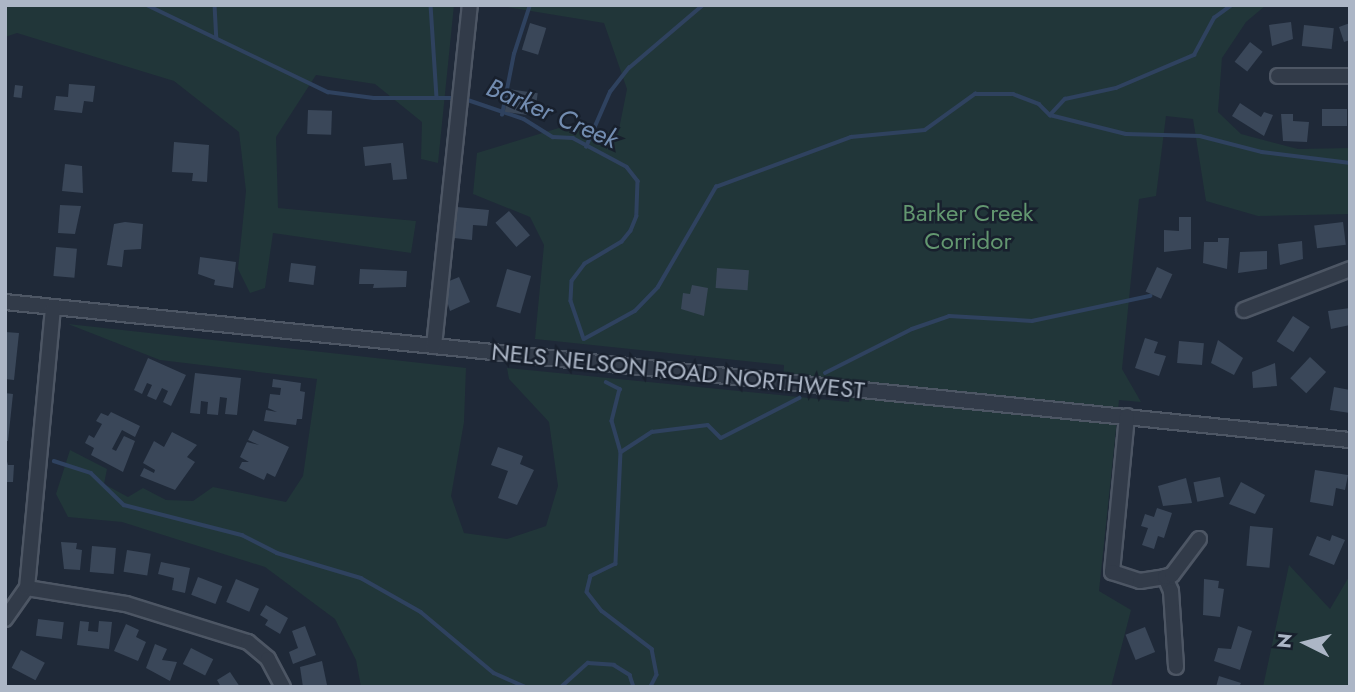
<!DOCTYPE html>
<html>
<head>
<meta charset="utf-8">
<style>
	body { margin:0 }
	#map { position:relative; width:1355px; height:692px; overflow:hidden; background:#1f2938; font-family:Jost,sans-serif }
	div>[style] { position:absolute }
	.green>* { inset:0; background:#213639 }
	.stream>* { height:3.5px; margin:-1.75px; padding:0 1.75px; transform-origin:1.75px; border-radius:1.75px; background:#2f425f }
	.building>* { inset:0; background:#3a4759; transform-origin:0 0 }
	.roads { filter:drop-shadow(2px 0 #4d5664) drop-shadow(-2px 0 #4d5664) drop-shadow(0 2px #4d5664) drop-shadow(0 -2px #4d5664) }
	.minor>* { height:14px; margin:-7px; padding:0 7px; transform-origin:7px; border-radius:7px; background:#323b49 }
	span { translate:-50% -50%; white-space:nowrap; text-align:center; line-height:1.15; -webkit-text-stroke:5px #18202d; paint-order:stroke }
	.park-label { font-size:24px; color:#639770 }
	.street-label { font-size:24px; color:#acb6c6 }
	.water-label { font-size:26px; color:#728cb0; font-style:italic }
	.frame { position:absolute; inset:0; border:7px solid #acb6c6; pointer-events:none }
	.north { position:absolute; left:1271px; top:608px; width:70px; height:70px; -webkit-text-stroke:5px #18202d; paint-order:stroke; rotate:276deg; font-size:19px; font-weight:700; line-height:28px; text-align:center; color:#acb6c6 }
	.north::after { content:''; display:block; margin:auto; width:24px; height:32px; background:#acb6c6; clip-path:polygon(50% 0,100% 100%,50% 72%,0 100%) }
</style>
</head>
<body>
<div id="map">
	<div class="green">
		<i style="clip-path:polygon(5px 5px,454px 5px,438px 163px,421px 159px,422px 122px,375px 84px,316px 75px,276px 137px,278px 208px,416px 221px,411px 253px,273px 233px,265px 288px,250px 293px,238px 269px,246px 191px,239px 132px,174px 81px,17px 33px,5px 37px)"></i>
		<i style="clip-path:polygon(494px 5px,1350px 5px,1265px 6px,1246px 22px,1222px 58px,1218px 112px,1241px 134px,1298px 149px,1350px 148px,1350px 214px,1258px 216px,1206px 201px,1193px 119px,1166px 116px,1156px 196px,1139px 199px,1122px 369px,1141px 402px,1119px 400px,1099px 591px,1131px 610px,1111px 687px,361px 687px,356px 660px,335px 619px,265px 567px,122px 522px,68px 517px,56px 494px,70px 450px,107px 469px,104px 484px,128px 497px,143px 488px,166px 500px,193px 501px,213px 487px,286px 502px,303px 476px,317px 379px,160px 360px,68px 324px,466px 368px,464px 422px,451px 496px,464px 533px,507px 539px,546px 526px,558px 486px,549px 422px,509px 379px,507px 368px,849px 402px,850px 389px,783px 383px,784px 365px,535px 339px,544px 245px,530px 217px,473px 194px,477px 153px,572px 124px,618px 134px,627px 89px,604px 23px)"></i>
		<i style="clip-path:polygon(1289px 565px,1330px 609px,1350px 575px,1350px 687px,1263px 687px)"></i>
	</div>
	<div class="stream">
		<i style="left:147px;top:5px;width:201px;rotate:25.7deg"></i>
		<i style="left:328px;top:92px;width:46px;rotate:7.4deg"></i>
		<i style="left:374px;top:98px;width:83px"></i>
		<i style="left:215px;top:5px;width:33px;rotate:87deg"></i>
		<i style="left:431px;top:5px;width:92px;rotate:86.3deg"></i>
		<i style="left:465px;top:99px;width:62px;rotate:18.7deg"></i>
		<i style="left:524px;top:119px;width:34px;rotate:32deg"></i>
		<i style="left:553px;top:137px;width:20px;rotate:3deg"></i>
		<i style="left:573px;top:138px;width:61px;rotate:28.2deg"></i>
		<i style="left:627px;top:167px;width:18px;rotate:52deg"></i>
		<i style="left:638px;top:181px;width:35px;rotate:92deg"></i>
		<i style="left:637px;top:216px;width:16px;rotate:112deg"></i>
		<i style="left:631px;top:231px;width:14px;rotate:129deg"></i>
		<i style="left:622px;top:242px;width:43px;rotate:149.3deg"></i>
		<i style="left:585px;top:264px;width:21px;rotate:127deg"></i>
		<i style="left:572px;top:281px;width:20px;rotate:93deg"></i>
		<i style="left:571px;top:301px;width:40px;rotate:71.1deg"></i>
		<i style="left:584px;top:339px;width:58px;rotate:-28.8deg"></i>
		<i style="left:635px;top:311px;width:33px;rotate:-46deg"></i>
		<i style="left:658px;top:287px;width:116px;rotate:-59.9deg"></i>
		<i style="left:716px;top:187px;width:144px;rotate:-20.3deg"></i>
		<i style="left:851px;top:137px;width:74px;rotate:-5.4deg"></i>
		<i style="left:925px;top:130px;width:62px;rotate:-35.8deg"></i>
		<i style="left:975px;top:94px;width:38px"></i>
		<i style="left:1013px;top:94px;width:28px;rotate:21deg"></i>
		<i style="left:1039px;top:104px;width:16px;rotate:45deg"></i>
		<i style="left:1050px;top:115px;width:78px;rotate:14deg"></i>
		<i style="left:1126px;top:134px;width:74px;rotate:1.5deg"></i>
		<i style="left:1200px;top:136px;width:64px;rotate:14.5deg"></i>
		<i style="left:1262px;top:152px;width:89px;rotate:7.1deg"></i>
		<i style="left:502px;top:115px;width:62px;rotate:-78.9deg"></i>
		<i style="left:514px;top:54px;width:52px;rotate:-71.9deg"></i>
		<i style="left:1050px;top:115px;width:22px;rotate:-47deg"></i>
		<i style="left:1065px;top:99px;width:52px;rotate:-12.2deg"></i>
		<i style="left:1116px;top:88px;width:85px;rotate:-22.9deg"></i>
		<i style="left:1194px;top:55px;width:42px;rotate:-61.6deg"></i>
		<i style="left:1214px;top:18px;width:22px;rotate:-36deg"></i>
		<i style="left:586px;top:147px;width:60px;rotate:-66.4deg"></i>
		<i style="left:610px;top:92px;width:31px;rotate:-52deg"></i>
		<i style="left:629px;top:68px;width:97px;rotate:-40.4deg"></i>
		<i style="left:825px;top:373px;width:97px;rotate:-26.8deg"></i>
		<i style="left:912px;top:329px;width:39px;rotate:-19deg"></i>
		<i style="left:949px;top:316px;width:83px;rotate:3.4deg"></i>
		<i style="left:1032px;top:321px;width:121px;rotate:-12deg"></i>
		<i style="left:606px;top:382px;width:16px;rotate:27deg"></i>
		<i style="left:620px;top:389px;width:33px;rotate:104deg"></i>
		<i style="left:612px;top:421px;width:32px;rotate:74deg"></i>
		<i style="left:621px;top:452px;width:112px;rotate:92.6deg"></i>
		<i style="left:616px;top:564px;width:28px;rotate:154deg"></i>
		<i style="left:591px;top:576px;width:16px;rotate:104deg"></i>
		<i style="left:587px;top:592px;width:24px;rotate:52deg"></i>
		<i style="left:602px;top:611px;width:63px;rotate:37.2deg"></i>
		<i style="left:652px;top:649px;width:26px;rotate:79deg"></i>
		<i style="left:657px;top:675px;width:13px;rotate:117deg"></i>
		<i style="left:621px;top:452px;width:37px;rotate:-33deg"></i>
		<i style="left:652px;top:432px;width:56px;rotate:-7.1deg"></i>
		<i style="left:708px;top:425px;width:18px;rotate:45deg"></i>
		<i style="left:721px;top:438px;width:88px;rotate:-27.1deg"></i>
		<i style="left:54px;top:461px;width:39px;rotate:18deg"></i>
		<i style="left:91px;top:473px;width:46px;rotate:44.1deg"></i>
		<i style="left:124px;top:505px;width:122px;rotate:14.3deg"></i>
		<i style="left:242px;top:535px;width:39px;rotate:27deg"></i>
		<i style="left:277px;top:553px;width:88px;rotate:16.6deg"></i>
		<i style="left:361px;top:578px;width:69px;rotate:29.5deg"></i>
		<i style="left:421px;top:612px;width:95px;rotate:39.9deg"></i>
		<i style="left:494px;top:673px;width:35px;rotate:24deg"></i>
		<i style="left:561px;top:687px;width:36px;rotate:-42deg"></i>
		<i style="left:588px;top:663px;width:26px;rotate:4deg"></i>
		<i style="left:614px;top:665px;width:19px;rotate:32deg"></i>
		<i style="left:630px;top:675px;width:13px;rotate:72deg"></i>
	</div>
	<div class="building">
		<i style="clip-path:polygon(1291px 22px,1293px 39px,1272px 46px,1269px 25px)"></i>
		<i style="left:530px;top:23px;width:17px;height:28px;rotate:17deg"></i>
		<i style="clip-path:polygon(1350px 23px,1350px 40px,1344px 42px,1339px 27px)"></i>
		<i style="left:1304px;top:25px;width:30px;height:21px;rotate:6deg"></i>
		<i style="left:1250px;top:42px;width:16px;height:25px;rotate:38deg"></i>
		<i style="clip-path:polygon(69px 84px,95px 86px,93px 102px,84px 101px,82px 113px,54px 110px,56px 96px,68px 97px)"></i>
		<i style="left:15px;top:85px;width:8px;height:12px;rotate:7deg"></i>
		<i style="left:508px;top:89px;width:30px;height:23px;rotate:8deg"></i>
		<i style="clip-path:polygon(1240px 103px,1261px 117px,1264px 112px,1273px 115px,1264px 136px,1232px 116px)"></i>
		<i style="left:1322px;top:109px;width:25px;height:17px"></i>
		<i style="left:308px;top:110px;width:24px;height:24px;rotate:2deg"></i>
		<i style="clip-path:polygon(1281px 114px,1293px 114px,1293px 121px,1309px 122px,1307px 142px,1283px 141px)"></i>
		<i style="clip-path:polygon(174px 142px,209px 145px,207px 182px,192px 181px,193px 173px,172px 172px)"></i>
		<i style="clip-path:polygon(403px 143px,407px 179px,393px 180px,391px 163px,365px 166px,363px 147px)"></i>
		<i style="clip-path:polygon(65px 164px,82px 166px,83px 193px,62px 191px)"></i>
		<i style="clip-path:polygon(60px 205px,81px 206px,75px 234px,58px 233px)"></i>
		<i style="clip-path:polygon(457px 207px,489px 210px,487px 226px,473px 225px,472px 240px,454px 238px)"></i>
		<i style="left:509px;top:211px;width:32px;height:18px;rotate:49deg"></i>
		<i style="clip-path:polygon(1179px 217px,1191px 217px,1191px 249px,1164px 252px,1164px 230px,1179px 231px)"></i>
		<i style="clip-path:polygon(125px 222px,143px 224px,141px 249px,124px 250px,122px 267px,107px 265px,114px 224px)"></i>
		<i style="left:1343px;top:222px;width:23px;height:29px;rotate:83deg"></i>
		<i style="clip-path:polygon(1218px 238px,1229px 238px,1227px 269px,1203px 263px,1204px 242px,1218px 242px)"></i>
		<i style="clip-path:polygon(1302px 241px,1303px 259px,1280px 265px,1278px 244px)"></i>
		<i style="left:56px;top:247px;width:21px;height:29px;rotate:5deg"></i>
		<i style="clip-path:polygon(1267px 251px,1267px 269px,1238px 273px,1240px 252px)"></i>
		<i style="clip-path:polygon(200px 257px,236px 262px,233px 288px,214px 285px,215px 280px,198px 274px)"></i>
		<i style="left:291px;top:263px;width:25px;height:19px;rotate:7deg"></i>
		<i style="left:1157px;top:267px;width:17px;height:27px;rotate:25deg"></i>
		<i style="left:717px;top:268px;width:32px;height:20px;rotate:4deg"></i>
		<i style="clip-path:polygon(360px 269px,407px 271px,406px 287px,373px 288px,374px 284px,359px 284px)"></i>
		<i style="left:507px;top:269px;width:25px;height:39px;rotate:16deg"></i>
		<i style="clip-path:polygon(459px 277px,470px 302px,450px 311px,442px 284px)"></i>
		<i style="clip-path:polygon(692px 285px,708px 288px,704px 316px,681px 309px,683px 293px,690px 294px)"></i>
		<i style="clip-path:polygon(1350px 308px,1350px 325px,1331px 329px,1328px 311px)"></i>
		<i style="left:1293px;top:316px;width:20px;height:30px;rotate:33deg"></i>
		<i style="clip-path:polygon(5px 332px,19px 333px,14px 380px,5px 379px)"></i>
		<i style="clip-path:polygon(1145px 338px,1158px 342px,1154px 353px,1166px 356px,1159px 376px,1135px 368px)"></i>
		<i style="clip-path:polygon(1218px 340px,1243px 358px,1234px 375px,1211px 363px)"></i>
		<i style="left:1179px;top:341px;width:25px;height:22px;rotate:5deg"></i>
		<i style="left:1310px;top:357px;width:22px;height:29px;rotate:43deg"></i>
		<i style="clip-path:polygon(148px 358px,186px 375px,171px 406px,163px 402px,168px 391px,162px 388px,156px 400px,147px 396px,152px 385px,147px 383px,142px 394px,134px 390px)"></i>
		<i style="clip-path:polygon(1275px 363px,1277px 386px,1253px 388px,1252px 372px)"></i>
		<i style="clip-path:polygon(195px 373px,241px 378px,237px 415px,225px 414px,227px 398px,220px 397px,218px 415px,207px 414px,208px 402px,201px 401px,200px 414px,190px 413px)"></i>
		<i style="clip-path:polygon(273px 379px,301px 383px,300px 391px,305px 392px,302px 419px,297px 419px,296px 425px,264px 421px,266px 410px,277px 412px,268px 408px,270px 394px,280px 395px,281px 388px,272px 387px)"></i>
		<i style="clip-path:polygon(1334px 387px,1350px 390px,1350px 413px,1330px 410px)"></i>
		<i style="clip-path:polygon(5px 393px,13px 394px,8px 441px,5px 441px)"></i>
		<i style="clip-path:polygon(111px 412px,140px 426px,135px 437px,122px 430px,112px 449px,116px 451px,124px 436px,135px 441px,123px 472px,91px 455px,94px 448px,85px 443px,89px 435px,94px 438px,102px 424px,96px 421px,101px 413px,108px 416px)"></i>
		<i style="clip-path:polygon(253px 430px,289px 447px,275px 477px,267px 473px,264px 480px,239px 468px,242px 462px,249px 462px,240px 457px,247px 442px,259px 445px,248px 440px)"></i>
		<i style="clip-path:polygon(172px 432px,197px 445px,187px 457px,195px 462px,175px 490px,140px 476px,144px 468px,154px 473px,155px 470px,143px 463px,154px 441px,164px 447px)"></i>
		<i style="clip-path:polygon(498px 447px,523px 456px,520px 464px,534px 470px,517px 505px,498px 498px,508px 471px,491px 465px)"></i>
		<i style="clip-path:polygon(5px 454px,8px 465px,14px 465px,13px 482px,5px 482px)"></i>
		<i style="clip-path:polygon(1315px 470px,1348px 475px,1345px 490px,1336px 488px,1333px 506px,1310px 502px)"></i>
		<i style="left:1220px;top:477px;width:20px;height:27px;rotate:79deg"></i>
		<i style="clip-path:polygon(1186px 478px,1192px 503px,1163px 506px,1158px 486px)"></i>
		<i style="clip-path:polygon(1241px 482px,1265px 495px,1255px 514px,1229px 504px)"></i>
		<i style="clip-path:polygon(1157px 508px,1172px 513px,1164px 538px,1158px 536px,1154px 549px,1142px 545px,1148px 528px,1141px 526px,1145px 514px,1154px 517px)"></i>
		<i style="left:1250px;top:526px;width:23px;height:40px;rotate:5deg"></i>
		<i style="clip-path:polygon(1332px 535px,1345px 540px,1334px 565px,1309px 555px,1317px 536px,1330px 541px)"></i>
		<i style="clip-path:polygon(61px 542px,77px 543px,76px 549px,82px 550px,80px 570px,64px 569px)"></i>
		<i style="left:92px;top:546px;width:24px;height:26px;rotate:5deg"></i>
		<i style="left:127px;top:550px;width:24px;height:22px;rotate:9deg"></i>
		<i style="clip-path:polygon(161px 562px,190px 568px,185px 593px,172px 590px,174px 578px,158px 574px)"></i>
		<i style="left:198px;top:577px;width:26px;height:19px;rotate:21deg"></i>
		<i style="left:236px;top:579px;width:25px;height:25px;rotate:23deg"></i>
		<i style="clip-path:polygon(1204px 579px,1219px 581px,1218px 588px,1224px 589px,1220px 617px,1203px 615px)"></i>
		<i style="clip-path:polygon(266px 605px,288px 618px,280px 634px,265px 625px,268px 620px,260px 615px)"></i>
		<i style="left:38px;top:619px;width:26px;height:17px;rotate:7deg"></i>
		<i style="clip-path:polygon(80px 621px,89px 622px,88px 631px,98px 632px,99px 621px,112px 622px,109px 649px,77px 645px)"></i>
		<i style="clip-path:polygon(126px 624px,139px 630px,136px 637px,146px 642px,138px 661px,114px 651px)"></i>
		<i style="clip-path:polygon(305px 626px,316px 655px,293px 664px,289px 652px,298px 648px,292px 631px)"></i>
		<i style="clip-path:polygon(1238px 626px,1252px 631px,1240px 670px,1214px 661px,1218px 648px,1231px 649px)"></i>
		<i style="left:1145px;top:627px;width:27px;height:21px;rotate:68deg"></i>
		<i style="clip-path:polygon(155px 644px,167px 649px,162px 660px,177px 662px,170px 681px,146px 668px)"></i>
		<i style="left:191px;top:648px;width:25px;height:18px;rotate:27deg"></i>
		<i style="left:21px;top:650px;width:27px;height:20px;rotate:28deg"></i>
		<i style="clip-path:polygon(322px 661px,327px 685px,303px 687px,300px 667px)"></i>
		<i style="clip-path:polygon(230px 672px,240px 687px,221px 687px,217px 680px)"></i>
		<i style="clip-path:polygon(1219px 676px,1241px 683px,1239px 687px,1216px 687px)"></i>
	</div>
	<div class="roads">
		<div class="minor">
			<i style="left:1278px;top:76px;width:72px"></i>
			<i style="left:5px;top:302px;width:1352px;rotate:5.86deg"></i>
			<i style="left:1244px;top:310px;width:114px;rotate:-21.1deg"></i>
			<i style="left:434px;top:346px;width:343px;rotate:-84deg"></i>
			<i style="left:1127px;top:416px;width:157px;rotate:95.5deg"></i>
			<i style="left:1112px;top:572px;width:29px;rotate:18deg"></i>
			<i style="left:1140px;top:581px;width:25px;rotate:-9deg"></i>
			<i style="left:1165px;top:577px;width:15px;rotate:67deg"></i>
			<i style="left:1171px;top:591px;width:76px;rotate:86.2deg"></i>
			<i style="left:1165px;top:577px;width:7px;rotate:-16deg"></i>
			<i style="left:1172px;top:575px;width:45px;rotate:-53.1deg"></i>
			<i style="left:27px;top:588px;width:100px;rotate:9.2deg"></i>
			<i style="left:126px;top:604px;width:128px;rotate:17.3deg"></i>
			<i style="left:248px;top:642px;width:26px;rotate:40deg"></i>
			<i style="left:268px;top:659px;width:32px;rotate:62deg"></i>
			<i style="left:5px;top:619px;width:38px;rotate:-55deg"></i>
			<i style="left:27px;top:588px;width:282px;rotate:-84.7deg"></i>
		</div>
	</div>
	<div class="park-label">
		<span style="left:968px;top:227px">Barker Creek<br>Corridor</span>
	</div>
	<div class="street-label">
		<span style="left:678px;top:371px;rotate:6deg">NELS NELSON ROAD NORTHWEST</span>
	</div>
	<div class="water-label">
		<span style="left:552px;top:114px;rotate:23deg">Barker Creek</span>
	</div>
	<div class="frame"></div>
	<div class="north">N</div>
</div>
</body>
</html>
